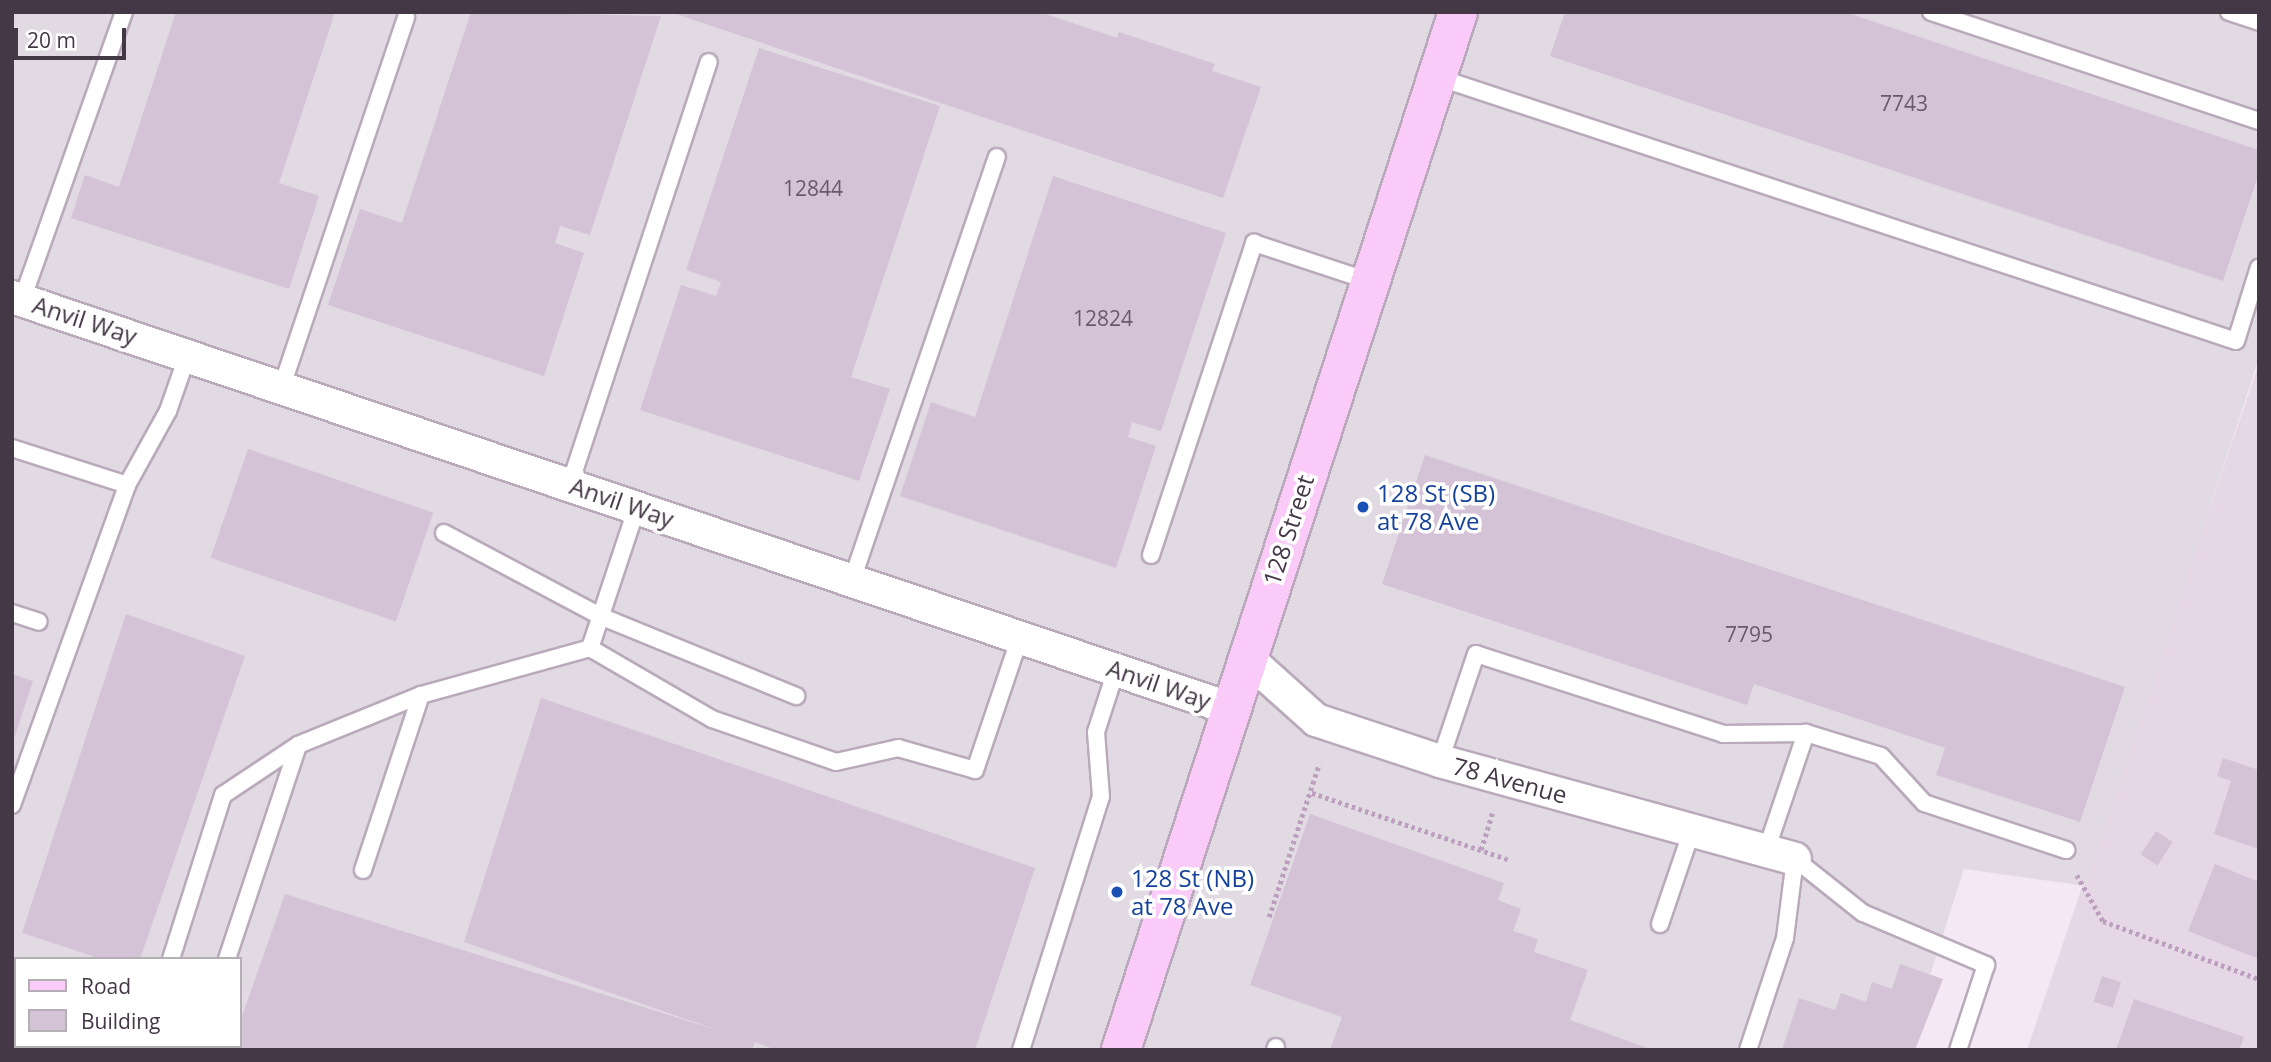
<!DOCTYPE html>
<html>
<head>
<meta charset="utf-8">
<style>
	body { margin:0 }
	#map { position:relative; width:2271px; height:1062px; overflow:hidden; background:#f3e8f3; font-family:"Open Sans",sans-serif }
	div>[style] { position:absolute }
	.residential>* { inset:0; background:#e6d7e6 }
	.industrial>* { inset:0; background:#e1dae2 }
	.building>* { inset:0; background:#d4c2d7; transform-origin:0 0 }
	.path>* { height:4.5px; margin-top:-2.25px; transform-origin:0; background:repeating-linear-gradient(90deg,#bc9ebe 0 3.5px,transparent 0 7px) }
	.roads { filter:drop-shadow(2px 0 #b9a9bb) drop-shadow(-2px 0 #b9a9bb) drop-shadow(0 2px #b9a9bb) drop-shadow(0 -2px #b9a9bb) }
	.lane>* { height:16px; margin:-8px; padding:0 8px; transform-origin:8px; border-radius:8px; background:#fff }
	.street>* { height:32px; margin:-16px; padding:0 16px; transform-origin:16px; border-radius:16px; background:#fff }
	.secondary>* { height:38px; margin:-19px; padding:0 19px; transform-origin:19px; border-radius:19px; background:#facbf9 }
	.dots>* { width:19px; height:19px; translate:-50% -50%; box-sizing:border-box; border:4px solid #fff; border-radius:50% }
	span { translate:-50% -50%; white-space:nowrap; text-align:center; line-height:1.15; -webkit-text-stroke:7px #fff; paint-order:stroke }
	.number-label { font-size:21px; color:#685a6a }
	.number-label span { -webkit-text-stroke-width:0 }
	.street-label { font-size:24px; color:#443746 }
	.transit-label { font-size:24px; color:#164399 }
	.left { translate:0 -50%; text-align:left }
	.frame { position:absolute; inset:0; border:14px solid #443746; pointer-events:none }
	.legend { position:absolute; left:14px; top:957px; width:228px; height:91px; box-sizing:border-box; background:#fff; border:2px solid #b4afb5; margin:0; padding:9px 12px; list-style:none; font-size:21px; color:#443746 }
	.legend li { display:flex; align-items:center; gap:14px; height:35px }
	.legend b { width:35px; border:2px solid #b4afb5 }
	.scale { position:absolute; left:14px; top:28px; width:112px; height:32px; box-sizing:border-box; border:4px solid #443746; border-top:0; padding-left:9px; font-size:21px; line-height:24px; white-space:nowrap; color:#443746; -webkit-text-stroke:5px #fff; paint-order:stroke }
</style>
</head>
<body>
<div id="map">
	<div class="residential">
		<i style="clip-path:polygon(2259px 363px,2259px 1050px,2027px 1050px)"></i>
	</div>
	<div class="industrial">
		<i style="clip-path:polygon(evenodd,12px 12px,2259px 12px,2259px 358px,2086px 886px,1964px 869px,1906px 1050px,12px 1050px,12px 12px,16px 959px,240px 959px,240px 1046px,16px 1046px,16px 959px)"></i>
	</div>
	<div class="building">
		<i style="clip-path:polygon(176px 12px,335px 12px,279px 183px,319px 196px,289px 289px,71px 218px,85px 175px,119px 187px)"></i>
		<i style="clip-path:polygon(471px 12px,661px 16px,590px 235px,560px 226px,555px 243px,584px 253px,544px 376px,328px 305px,360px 209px,402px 223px)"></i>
		<i style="clip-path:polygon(1040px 12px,1117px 38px,1119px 32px,1215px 64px,1212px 71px,1261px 87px,1223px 198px,673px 13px)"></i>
		<i style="clip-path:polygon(1565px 12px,1845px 12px,2259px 150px,2259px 173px,2223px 281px,1550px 56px)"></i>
		<i style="clip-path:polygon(759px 48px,940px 106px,851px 377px,890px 389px,859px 481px,640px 410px,681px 285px,716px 296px,721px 282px,686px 270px)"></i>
		<i style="clip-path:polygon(1053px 176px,1226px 233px,1161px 431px,1132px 422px,1128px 437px,1156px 446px,1116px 568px,900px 496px,931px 402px,975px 417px)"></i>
		<i style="left:248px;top:449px;width:196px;height:115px;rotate:19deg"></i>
		<i style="clip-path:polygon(1425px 455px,2125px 687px,2080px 822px,1936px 775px,1945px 748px,1754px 684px,1747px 705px,1382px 584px)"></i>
		<i style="clip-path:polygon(126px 614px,245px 656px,140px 959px,102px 959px,22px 933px)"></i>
		<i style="clip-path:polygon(12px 674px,33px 681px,13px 742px,12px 742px)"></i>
		<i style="clip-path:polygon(541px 698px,1035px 868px,975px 1050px,776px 1050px,755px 1042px,752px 1050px,230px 1050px,240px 1046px,240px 1022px,285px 894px,723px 1032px,464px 942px)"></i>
		<i style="clip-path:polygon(2223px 758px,2259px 770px,2259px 849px,2214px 834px,2231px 781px,2217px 776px)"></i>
		<i style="clip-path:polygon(1310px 814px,1504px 883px,1498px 900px,1521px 909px,1513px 931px,1538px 939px,1534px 952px,1588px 970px,1570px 1020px,1653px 1050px,1330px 1050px,1342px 1017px,1250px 985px)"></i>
		<i style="left:2156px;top:831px;width:20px;height:28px;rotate:33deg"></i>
		<i style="clip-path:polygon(2215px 864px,2259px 882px,2259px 959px,2188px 931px)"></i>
		<i style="clip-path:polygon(1900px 964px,1943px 979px,1915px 1050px,1782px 1050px,1799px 998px,1835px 1010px,1841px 993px,1866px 1002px,1872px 982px,1892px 989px)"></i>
		<i style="left:2102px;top:976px;width:20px;height:27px;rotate:18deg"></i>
		<i style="clip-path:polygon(2134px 999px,2244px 1037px,2239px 1050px,2116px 1050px)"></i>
	</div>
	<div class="path">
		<i style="left:1312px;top:793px;width:209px;rotate:18.7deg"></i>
		<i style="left:1481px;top:850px;width:39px;rotate:-73deg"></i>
		<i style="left:2077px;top:875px;width:53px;rotate:60.5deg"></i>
		<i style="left:2103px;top:921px;width:166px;rotate:20.4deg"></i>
		<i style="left:1269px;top:917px;width:161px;rotate:-71.9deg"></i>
	</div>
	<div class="roads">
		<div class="lane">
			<i style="left:1931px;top:12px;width:346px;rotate:18.4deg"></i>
			<i style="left:2229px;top:12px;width:32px;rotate:18deg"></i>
			<i style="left:1437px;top:77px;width:841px;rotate:18.28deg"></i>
			<i style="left:2236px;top:341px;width:77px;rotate:-72.7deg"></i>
			<i style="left:22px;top:300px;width:306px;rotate:-70.5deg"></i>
			<i style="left:282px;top:386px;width:389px;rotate:-71.4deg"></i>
			<i style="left:12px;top:448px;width:121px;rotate:17.8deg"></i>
			<i style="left:570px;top:484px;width:444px;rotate:-71.8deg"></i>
			<i style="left:637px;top:507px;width:149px;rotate:108.4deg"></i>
			<i style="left:590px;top:648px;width:141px;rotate:30.2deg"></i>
			<i style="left:712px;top:719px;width:131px;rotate:19.1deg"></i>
			<i style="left:836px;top:762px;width:64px;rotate:-12.7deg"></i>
			<i style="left:898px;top:748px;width:80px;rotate:15.9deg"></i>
			<i style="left:975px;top:770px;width:140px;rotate:-71.3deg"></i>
			<i style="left:444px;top:533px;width:177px;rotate:28deg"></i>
			<i style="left:600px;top:616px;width:212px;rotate:22.2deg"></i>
			<i style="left:1151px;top:555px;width:329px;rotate:-71.7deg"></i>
			<i style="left:1254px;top:243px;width:121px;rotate:18.3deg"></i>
			<i style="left:852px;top:580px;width:447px;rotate:-71.1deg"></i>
			<i style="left:12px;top:613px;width:28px;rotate:18deg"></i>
			<i style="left:1440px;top:761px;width:113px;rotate:-71.4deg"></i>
			<i style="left:1476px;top:654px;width:260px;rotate:17.9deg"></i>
			<i style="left:1723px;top:734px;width:83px;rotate:-0.7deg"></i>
			<i style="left:1806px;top:733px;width:78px;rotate:17deg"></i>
			<i style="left:1881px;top:756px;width:64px;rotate:47.5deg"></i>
			<i style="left:1924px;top:803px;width:150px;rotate:18.3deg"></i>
			<i style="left:12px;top:805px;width:340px;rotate:-70.2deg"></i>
			<i style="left:127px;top:485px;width:85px;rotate:-61deg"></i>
			<i style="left:168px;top:411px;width:60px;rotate:-70.7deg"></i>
			<i style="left:1766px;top:851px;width:125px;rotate:-71.3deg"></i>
			<i style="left:1795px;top:859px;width:87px;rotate:38.5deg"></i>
			<i style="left:1863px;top:913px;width:134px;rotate:22.9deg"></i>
			<i style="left:1986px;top:965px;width:89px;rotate:108.2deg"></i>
			<i style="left:363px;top:870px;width:184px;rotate:-71.7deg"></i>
			<i style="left:1660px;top:924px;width:99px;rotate:-71.2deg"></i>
			<i style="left:171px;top:959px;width:172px;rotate:-72.4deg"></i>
			<i style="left:223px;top:795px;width:90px;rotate:-33.7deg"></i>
			<i style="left:298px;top:745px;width:133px;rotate:-22.1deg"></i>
			<i style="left:421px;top:695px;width:175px;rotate:-15.5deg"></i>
			<i style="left:227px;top:959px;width:225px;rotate:-71.6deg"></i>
			<i style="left:143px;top:1050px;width:4px;rotate:-76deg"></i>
			<i style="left:196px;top:1050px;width:4px;rotate:-63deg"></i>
			<i style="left:1021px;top:1050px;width:265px;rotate:-72.5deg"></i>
			<i style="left:1101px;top:797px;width:65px;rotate:-94.4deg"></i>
			<i style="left:1096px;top:732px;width:65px;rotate:-72.1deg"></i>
			<i style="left:1275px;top:1050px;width:3px;rotate:-72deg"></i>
			<i style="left:1748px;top:1050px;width:118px;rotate:-71.7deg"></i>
			<i style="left:1785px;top:938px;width:80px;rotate:-82.8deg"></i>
		</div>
		<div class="street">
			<i style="left:12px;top:297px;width:1287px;rotate:18.67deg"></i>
			<i style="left:1247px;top:658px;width:93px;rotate:41.9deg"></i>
			<i style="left:1316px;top:720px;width:131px;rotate:18.3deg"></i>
			<i style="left:1440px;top:761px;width:368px;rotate:15.4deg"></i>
		</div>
		<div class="secondary">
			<i style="left:1121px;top:1050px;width:1091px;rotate:-72.01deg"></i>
		</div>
	</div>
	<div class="dots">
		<i style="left:1363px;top:507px;background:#1a4fb4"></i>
		<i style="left:1117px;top:892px;background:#1a4fb4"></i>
	</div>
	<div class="number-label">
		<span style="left:1904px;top:103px">7743</span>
		<span style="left:813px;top:188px">12844</span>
		<span style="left:1103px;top:318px">12824</span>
		<span style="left:1749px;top:634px">7795</span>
	</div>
	<div class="street-label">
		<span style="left:85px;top:320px;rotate:18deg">Anvil Way</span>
		<span style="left:622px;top:502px;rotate:19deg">Anvil Way</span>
		<span style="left:1288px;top:530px;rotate:-72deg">128 Street</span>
		<span style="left:1159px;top:684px;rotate:19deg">Anvil Way</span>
		<span style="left:1510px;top:780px;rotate:15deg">78 Avenue</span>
	</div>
	<div class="transit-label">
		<span class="left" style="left:1377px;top:507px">128 St (SB)<br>at 78 Ave</span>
		<span class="left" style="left:1131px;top:892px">128 St (NB)<br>at 78 Ave</span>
	</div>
	<div class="frame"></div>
	<ul class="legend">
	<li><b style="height:9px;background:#facbf9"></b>Road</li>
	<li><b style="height:19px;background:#d4c2d7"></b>Building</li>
	</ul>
	<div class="scale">20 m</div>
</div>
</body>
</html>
